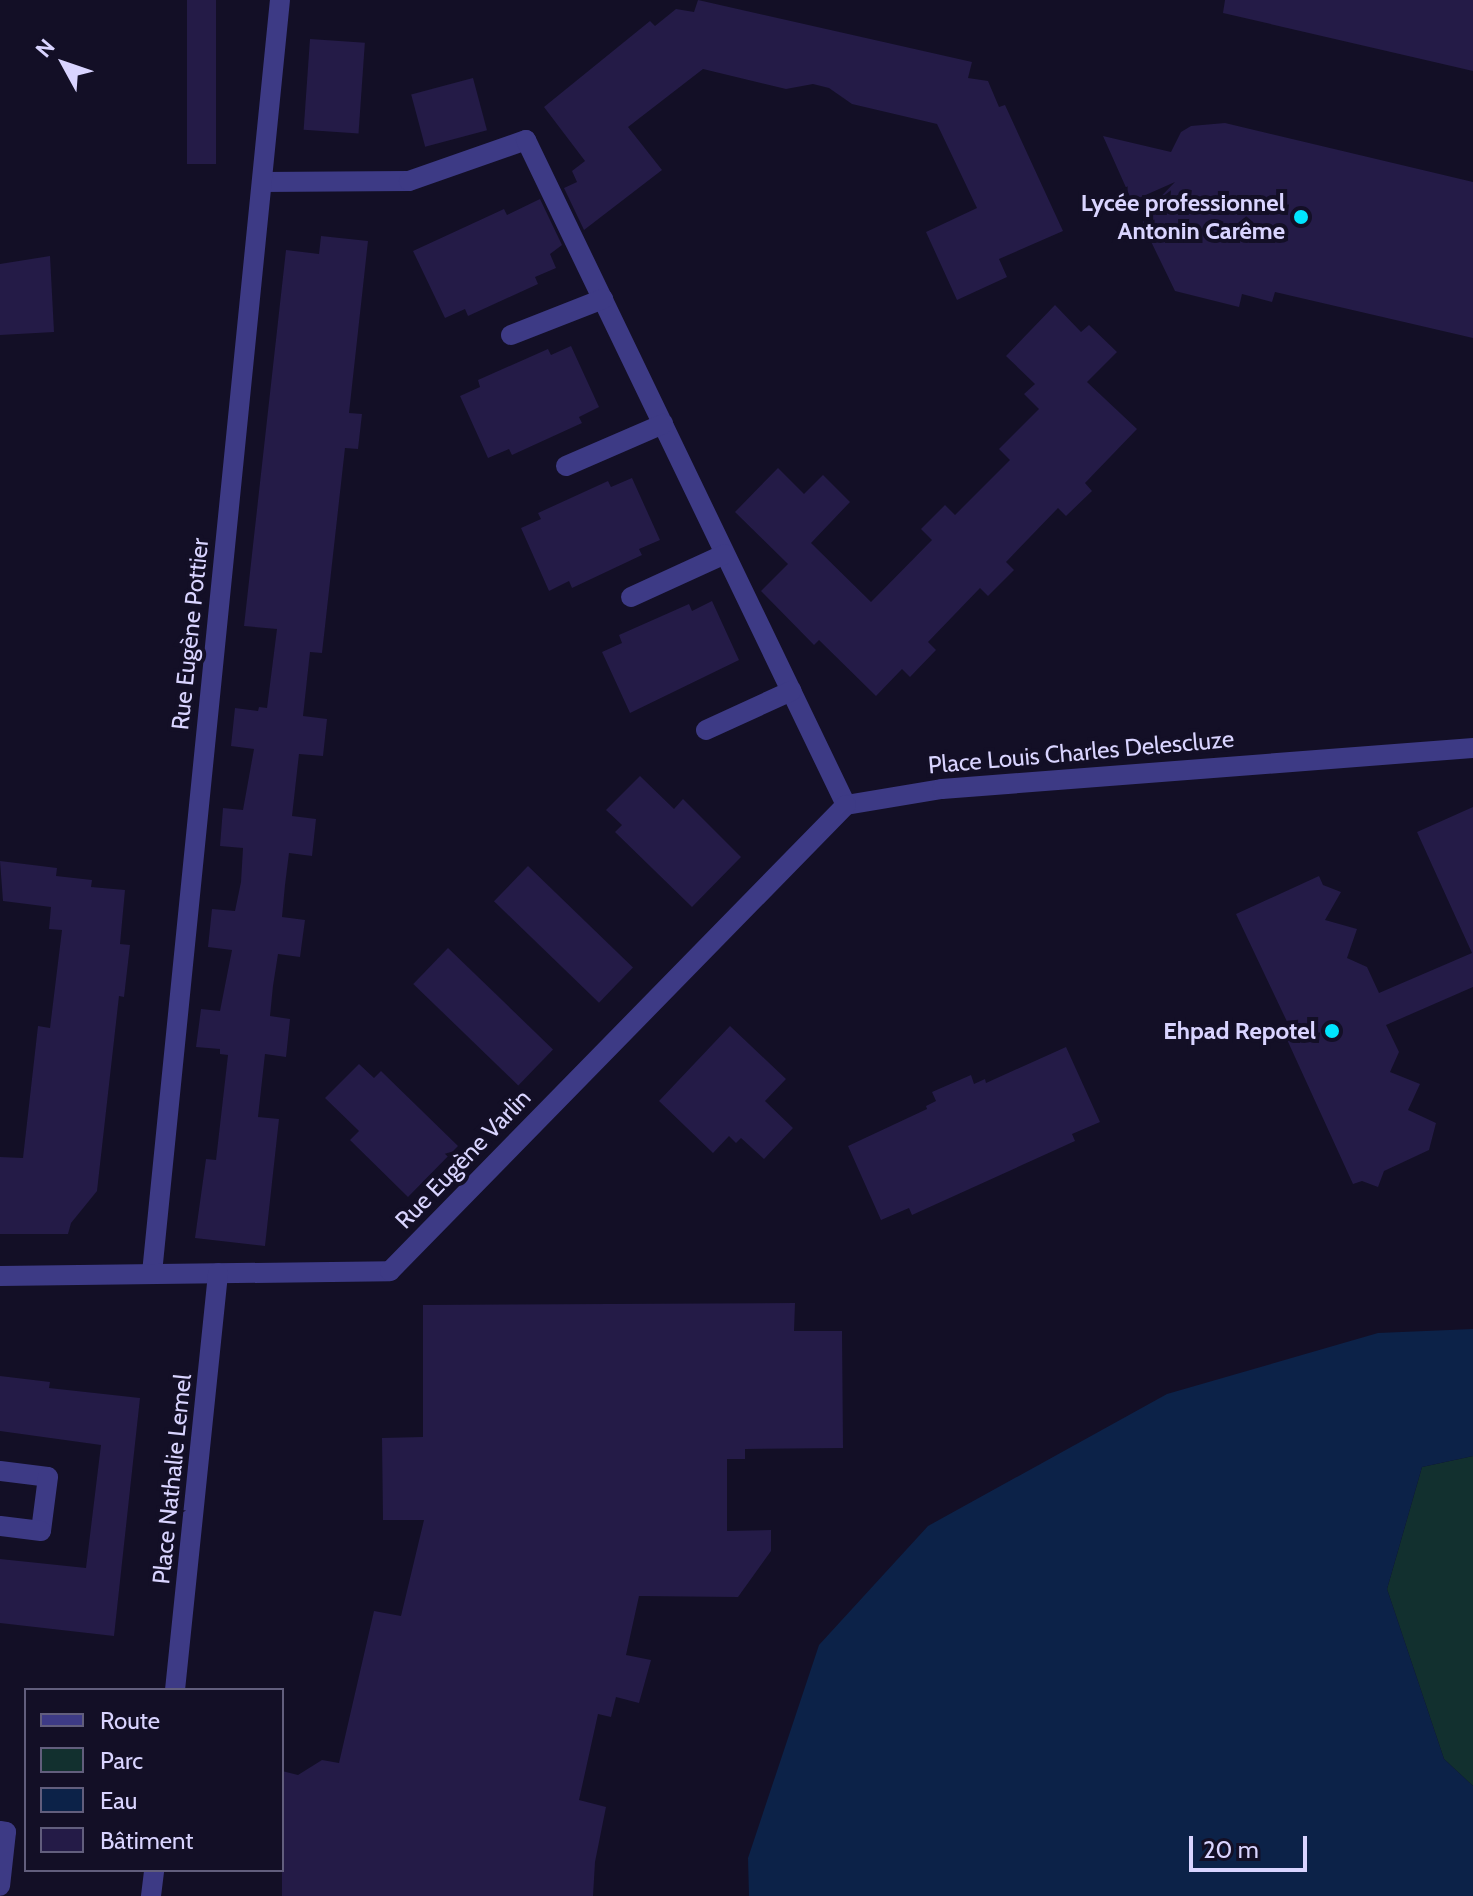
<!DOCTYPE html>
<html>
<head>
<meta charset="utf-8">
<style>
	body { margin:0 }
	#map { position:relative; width:1473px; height:1896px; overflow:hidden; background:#130f26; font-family:Cabin,sans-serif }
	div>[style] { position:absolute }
	.green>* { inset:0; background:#12302f }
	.water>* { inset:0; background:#0c2248 }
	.building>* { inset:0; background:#241b47; transform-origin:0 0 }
	.street>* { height:20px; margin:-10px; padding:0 10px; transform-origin:10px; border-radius:10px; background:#3d3a85 }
	.dots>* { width:22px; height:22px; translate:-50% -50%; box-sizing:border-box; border:4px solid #130f26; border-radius:50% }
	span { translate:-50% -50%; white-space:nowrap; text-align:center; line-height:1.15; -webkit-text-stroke:8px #130f26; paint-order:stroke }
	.poi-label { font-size:24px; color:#d9d4ff; font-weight:700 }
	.right { translate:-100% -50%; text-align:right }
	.street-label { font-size:24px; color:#d9d4ff }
	.legend { position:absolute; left:24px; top:1688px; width:260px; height:184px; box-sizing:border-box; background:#130f26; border:2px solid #625e7d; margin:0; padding:10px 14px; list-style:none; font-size:24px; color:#d9d4ff }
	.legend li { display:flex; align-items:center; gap:16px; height:40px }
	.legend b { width:40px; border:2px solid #625e7d }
	.north { position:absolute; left:24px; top:24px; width:80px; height:80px; -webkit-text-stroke:6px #130f26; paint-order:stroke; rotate:310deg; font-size:22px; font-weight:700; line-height:32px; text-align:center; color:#d9d4ff }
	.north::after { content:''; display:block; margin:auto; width:28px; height:36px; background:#d9d4ff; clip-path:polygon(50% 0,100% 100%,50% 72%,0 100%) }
	.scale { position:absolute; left:1189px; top:1836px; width:118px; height:36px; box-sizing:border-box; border:4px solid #d9d4ff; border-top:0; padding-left:10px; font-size:24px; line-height:28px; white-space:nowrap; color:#d9d4ff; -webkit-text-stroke:6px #130f26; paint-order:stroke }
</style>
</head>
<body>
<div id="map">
	<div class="green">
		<i style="clip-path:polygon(1473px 1456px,1473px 1786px,1444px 1759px,1387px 1589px,1422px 1467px)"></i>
	</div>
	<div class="water">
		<i style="clip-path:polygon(1473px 1329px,1473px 1456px,1422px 1467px,1387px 1589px,1444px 1759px,1473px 1786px,1473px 1896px,749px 1896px,748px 1858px,819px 1645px,928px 1526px,1167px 1394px,1378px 1333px)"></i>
	</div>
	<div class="building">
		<i style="left:187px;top:0;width:29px;height:164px"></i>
		<i style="clip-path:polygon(698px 0,972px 62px,968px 78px,988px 81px,999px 107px,1005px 105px,1063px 231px,999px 259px,1007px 277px,957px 300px,926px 232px,977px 208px,937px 124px,852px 104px,829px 88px,813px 84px,786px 89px,703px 69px,628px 127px,662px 170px,584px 230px,564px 188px,577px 182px,572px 171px,585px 161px,544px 107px,650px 21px,655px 26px,676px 9px,694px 12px)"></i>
		<i style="clip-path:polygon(1225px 0,1473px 0,1473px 71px,1223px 13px)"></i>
		<i style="left:310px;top:39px;width:55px;height:91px;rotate:4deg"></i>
		<i style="left:473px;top:78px;width:54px;height:64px;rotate:75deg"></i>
		<i style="clip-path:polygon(1225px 123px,1473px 182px,1473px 338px,1275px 292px,1272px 302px,1242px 294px,1239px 307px,1175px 291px,1143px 225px,1143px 215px,1175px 182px,1132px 201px,1103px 136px,1171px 152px,1181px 132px,1191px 126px)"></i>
		<i style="clip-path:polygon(540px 199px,562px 245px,550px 254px,556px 268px,535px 277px,538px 284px,468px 316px,465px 309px,445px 318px,413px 251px,504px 209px,507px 215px)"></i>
		<i style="clip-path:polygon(321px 236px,368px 241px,349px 413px,362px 414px,358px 449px,345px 448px,322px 653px,310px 652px,303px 716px,327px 719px,323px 756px,299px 754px,292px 816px,316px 819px,312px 856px,289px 853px,285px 885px,282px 917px,305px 920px,300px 957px,278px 954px,273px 986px,270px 1016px,290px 1019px,286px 1057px,265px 1054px,258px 1117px,279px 1119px,265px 1246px,195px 1238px,206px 1159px,216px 1160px,228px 1055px,220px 1054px,220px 1049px,196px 1047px,201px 1009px,220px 1011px,232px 950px,208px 947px,212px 909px,235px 911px,241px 882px,243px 848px,220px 846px,223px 808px,243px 810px,254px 749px,231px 746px,235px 708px,258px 711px,259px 707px,267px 708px,277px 629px,244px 626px,286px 250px,319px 254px)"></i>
		<i style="clip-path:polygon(50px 256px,54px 332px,0 335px,0 264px)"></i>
		<i style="clip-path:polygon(1055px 305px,1081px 332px,1089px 325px,1117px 352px,1087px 382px,1137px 429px,1085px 483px,1092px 491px,1066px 516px,1058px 508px,1006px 562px,1014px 570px,988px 596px,980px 588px,928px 642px,936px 650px,910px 677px,902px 669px,876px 696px,819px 640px,814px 645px,761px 591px,788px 564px,735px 512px,778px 468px,804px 494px,823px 475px,850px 502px,811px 543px,871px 602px,932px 540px,921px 529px,945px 505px,955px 515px,1010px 460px,999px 449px,1039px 409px,1024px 394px,1035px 384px,1006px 356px)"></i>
		<i style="clip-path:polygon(571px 346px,599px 407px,579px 417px,582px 423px,512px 455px,509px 449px,488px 458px,460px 396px,480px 387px,478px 380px,548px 349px,551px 355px)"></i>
		<i style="clip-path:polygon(632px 478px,660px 540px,639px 549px,642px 555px,572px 588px,569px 581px,549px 591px,521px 528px,541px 519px,538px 513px,608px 481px,611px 487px)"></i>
		<i style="clip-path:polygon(712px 601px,739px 660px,630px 713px,602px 652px,622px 643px,619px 635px,689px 604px,692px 611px)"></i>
		<i style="clip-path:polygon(640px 776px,674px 809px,683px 799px,741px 857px,692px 907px,615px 832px,622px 825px,606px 810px)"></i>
		<i style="clip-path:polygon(1473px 807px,1473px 987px,1386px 1025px,1399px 1052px,1390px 1072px,1420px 1084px,1408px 1110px,1436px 1123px,1429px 1150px,1384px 1171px,1378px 1187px,1362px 1181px,1353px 1184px,1284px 1033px,1291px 1030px,1236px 914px,1319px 876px,1323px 885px,1341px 892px,1325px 920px,1357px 929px,1347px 958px,1367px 967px,1379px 993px,1472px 953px,1417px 832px)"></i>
		<i style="clip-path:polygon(0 861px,57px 868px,56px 876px,92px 880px,91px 887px,125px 890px,120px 944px,130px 945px,124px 997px,119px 996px,97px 1191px,71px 1223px,68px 1234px,0 1234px,0 1157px,23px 1158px,38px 1026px,50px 1028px,62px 930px,49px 929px,51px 907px,3px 901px)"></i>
		<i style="left:528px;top:866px;width:146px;height:49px;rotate:44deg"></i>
		<i style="left:448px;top:948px;width:146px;height:50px;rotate:44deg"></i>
		<i style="clip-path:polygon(730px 1026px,786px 1079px,765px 1101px,793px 1128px,764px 1159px,741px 1138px,736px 1143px,729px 1136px,713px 1153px,659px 1101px)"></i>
		<i style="clip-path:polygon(1066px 1047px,1100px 1122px,1072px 1134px,1075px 1141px,912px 1215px,909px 1208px,881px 1220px,848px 1146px,927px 1109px,926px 1106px,936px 1101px,932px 1092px,971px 1075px,974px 1084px,985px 1079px,986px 1083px)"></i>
		<i style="clip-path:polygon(359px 1064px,374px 1078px,381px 1071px,458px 1146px,408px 1197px,350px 1140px,359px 1131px,325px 1098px)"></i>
		<i style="clip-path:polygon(795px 1303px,794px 1331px,842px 1331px,843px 1448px,745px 1449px,745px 1459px,727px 1459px,727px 1531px,771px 1530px,771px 1551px,738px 1597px,639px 1596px,626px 1655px,651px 1660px,639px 1703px,616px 1697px,611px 1717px,598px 1714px,579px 1800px,606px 1807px,595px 1862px,593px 1896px,282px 1896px,282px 1771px,298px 1775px,322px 1760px,339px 1763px,374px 1611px,401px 1616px,424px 1520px,383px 1520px,382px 1438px,423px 1437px,423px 1305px)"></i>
		<i style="clip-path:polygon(0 1376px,50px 1382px,49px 1388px,140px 1398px,114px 1636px,0 1623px,0 1559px,86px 1568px,101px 1445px,0 1431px)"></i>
	</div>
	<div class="street">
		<i style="left:262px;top:182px;width:147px;rotate:-0.4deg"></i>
		<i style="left:409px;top:181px;width:124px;rotate:-19.3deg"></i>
		<i style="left:526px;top:140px;width:738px;rotate:64.3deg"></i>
		<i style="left:511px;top:335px;width:99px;rotate:-21.4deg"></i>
		<i style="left:566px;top:466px;width:106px;rotate:-23.4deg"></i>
		<i style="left:631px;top:597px;width:103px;rotate:-24.6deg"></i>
		<i style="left:706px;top:730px;width:94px;rotate:-24.6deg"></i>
		<i style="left:846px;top:805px;width:97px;rotate:-9.5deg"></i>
		<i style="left:942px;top:789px;width:533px;rotate:-4.42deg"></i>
		<i style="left:152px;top:1273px;width:1279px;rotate:-84.26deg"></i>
		<i style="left:0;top:1276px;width:390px;rotate:-0.7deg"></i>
		<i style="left:390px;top:1271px;width:652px;rotate:-45.62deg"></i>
		<i style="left:0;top:1471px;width:48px;rotate:7.1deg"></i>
		<i style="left:48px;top:1477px;width:54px;rotate:97.4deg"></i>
		<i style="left:41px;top:1531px;width:41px;rotate:-173deg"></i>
		<i style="left:175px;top:1690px;width:419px;rotate:-84.1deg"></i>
		<i style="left:0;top:1831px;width:6px;rotate:9deg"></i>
		<i style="left:6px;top:1832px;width:54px;rotate:96.3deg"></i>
		<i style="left:151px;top:1896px;width:26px;rotate:-83deg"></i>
	</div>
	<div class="dots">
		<i style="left:1301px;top:217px;background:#00e5ff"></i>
		<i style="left:1332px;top:1031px;background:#00e5ff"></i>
	</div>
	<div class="poi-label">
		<span class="right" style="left:1285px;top:217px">Lycée professionnel<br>Antonin Carême</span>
		<span class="right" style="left:1316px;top:1031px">Ehpad Repotel</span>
	</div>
	<div class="street-label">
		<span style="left:190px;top:634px;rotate:-84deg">Rue Eugène Pottier</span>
		<span style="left:1081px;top:752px;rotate:-5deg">Place Louis Charles Delescluze</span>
		<span style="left:463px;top:1159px;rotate:-46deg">Rue Eugène Varlin</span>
		<span style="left:172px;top:1479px;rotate:-84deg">Place Nathalie Lemel</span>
	</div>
	<ul class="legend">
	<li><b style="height:10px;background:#3d3a85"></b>Route</li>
	<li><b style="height:22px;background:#12302f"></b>Parc</li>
	<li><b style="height:22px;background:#0c2248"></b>Eau</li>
	<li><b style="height:22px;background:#241b47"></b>Bâtiment</li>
	</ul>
	<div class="north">N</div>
	<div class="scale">20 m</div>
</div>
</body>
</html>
